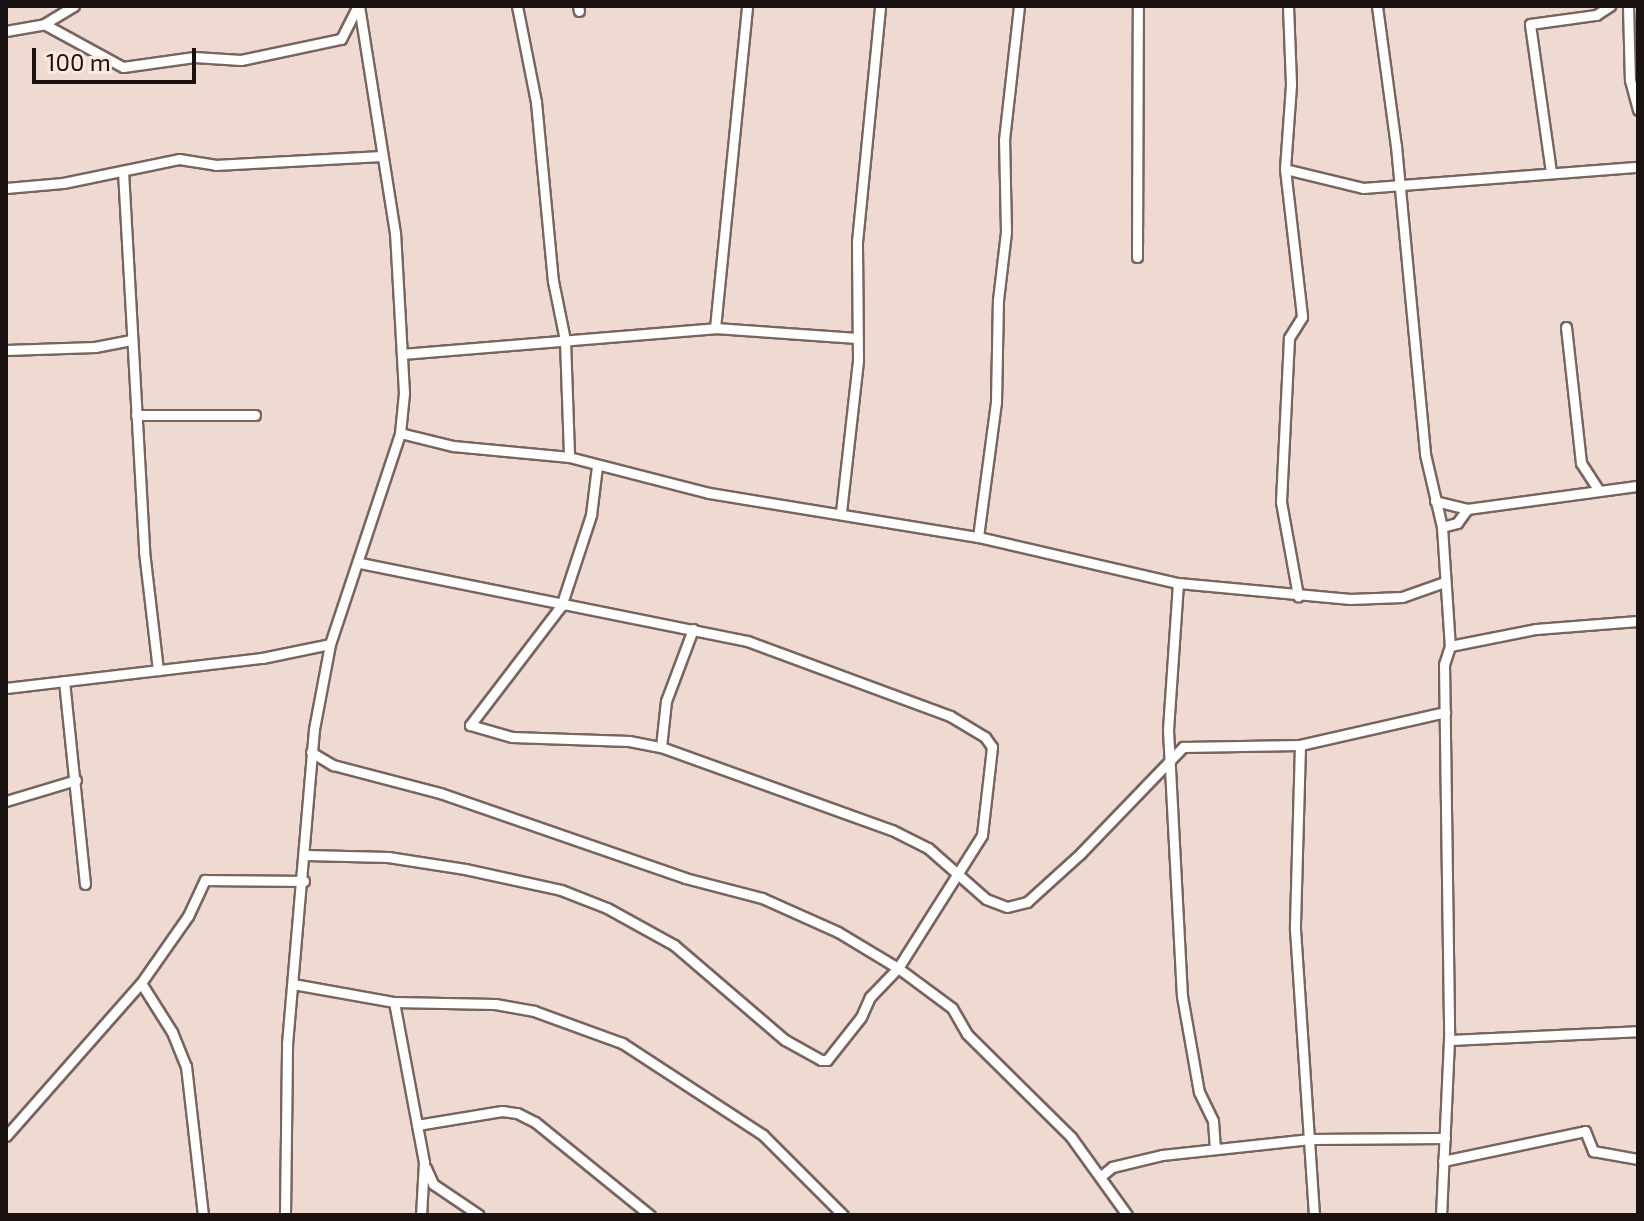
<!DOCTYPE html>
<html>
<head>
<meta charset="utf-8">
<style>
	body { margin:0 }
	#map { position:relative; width:1644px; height:1221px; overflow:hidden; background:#efdad2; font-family:"Exo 2",sans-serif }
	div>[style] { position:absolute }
	.roads { filter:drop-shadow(2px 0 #77655e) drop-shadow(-2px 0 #77655e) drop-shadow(0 2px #77655e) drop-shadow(0 -2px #77655e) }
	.minor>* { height:9px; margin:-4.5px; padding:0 4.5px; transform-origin:4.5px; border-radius:4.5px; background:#fff }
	span { translate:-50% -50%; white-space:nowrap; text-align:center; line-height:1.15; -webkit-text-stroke:8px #fde7df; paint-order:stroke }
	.frame { position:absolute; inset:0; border:8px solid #191210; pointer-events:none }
	.scale { position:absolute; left:32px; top:48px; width:164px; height:36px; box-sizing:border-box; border:4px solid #191210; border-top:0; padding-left:10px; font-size:24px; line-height:28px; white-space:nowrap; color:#191210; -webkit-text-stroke:6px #fde7df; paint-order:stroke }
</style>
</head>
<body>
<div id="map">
	<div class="roads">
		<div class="minor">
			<i style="left:517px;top:6px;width:98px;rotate:78.8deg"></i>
			<i style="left:536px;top:102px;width:180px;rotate:84.6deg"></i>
			<i style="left:553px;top:281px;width:60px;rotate:78.5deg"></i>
			<i style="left:565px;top:340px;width:117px;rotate:88deg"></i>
			<i style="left:578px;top:6px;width:5px;rotate:79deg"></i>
			<i style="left:1288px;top:6px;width:79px;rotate:87.8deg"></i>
			<i style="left:1291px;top:85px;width:84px;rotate:94.1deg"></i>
			<i style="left:1285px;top:169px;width:149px;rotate:83.4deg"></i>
			<i style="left:1302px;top:317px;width:25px;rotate:122deg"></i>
			<i style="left:1289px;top:338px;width:164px;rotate:92.8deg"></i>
			<i style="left:1281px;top:502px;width:96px;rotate:79.7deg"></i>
			<i style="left:1377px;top:6px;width:141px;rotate:82.3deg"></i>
			<i style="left:1396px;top:146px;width:309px;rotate:84.6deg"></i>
			<i style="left:1425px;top:454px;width:75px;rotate:76.9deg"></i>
			<i style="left:1442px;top:527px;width:119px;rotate:86.2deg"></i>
			<i style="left:1450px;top:646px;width:19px;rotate:108deg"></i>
			<i style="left:1444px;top:664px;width:376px;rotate:89.2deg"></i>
			<i style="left:1449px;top:1040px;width:175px;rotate:92.6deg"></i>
			<i style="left:1628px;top:6px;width:74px;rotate:88.5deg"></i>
			<i style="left:1630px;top:80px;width:31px;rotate:75deg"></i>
			<i style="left:44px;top:24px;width:90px;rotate:28.6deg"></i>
			<i style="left:123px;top:67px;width:72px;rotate:-8deg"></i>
			<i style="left:194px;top:57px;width:47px;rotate:3.7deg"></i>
			<i style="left:241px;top:60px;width:102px;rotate:-11.9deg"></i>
			<i style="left:341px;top:39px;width:37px;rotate:-63deg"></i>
			<i style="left:6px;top:31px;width:39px;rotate:-10deg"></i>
			<i style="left:44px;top:24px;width:35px;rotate:-31deg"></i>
			<i style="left:1285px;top:169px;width:80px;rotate:13.7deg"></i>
			<i style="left:1363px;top:188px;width:276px;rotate:-4.4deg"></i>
			<i style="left:123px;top:171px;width:381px;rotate:86.8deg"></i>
			<i style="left:144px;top:551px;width:120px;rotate:83.3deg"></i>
			<i style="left:1551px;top:172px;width:149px;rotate:-98.1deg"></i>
			<i style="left:1530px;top:24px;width:67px;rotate:-7.8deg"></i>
			<i style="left:1596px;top:15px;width:17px;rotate:-33deg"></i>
			<i style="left:6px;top:188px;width:57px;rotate:-5deg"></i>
			<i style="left:63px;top:183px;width:118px;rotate:-11.7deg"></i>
			<i style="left:179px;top:159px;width:36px;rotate:9deg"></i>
			<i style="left:215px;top:165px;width:167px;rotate:-3.1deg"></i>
			<i style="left:1137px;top:257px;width:251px;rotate:-89.8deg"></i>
			<i style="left:1566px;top:327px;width:137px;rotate:83.7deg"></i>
			<i style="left:1581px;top:463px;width:30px;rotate:57deg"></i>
			<i style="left:715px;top:328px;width:324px;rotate:-84.3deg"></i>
			<i style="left:6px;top:350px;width:89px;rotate:-1.9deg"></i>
			<i style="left:95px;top:347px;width:38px;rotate:-11deg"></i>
			<i style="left:402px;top:354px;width:314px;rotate:-4.7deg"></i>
			<i style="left:715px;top:328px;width:142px;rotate:4deg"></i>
			<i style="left:136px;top:415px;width:119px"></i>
			<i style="left:400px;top:433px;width:55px;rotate:13.8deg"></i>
			<i style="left:453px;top:446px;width:117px;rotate:5.4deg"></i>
			<i style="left:569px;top:457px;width:145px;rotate:14.4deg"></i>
			<i style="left:709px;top:493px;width:273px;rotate:9.3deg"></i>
			<i style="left:978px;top:537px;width:205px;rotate:13deg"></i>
			<i style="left:1178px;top:583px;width:173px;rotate:5.3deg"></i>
			<i style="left:1350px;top:599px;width:52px;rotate:-2.2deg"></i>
			<i style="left:1402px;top:597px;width:42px;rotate:-19.3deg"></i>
			<i style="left:597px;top:466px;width:49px;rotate:97deg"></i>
			<i style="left:591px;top:515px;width:96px;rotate:108.2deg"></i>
			<i style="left:561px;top:606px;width:150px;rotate:127.4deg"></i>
			<i style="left:470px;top:725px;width:44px;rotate:15.9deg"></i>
			<i style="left:512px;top:737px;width:117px;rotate:2deg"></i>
			<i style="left:629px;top:741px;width:33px;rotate:11deg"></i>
			<i style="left:661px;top:747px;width:245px;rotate:19.8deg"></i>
			<i style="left:892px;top:830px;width:40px;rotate:26.6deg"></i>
			<i style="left:928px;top:848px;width:77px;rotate:41.3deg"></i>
			<i style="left:986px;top:899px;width:22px;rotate:21deg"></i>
			<i style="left:1007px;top:907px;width:21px;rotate:-14deg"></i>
			<i style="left:1027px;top:902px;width:73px;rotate:-42.2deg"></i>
			<i style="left:1081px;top:853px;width:147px;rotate:-46.1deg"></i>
			<i style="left:1183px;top:747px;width:117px;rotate:-1deg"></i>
			<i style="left:1300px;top:745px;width:149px;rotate:-12.8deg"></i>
			<i style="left:1435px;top:501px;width:33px;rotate:14deg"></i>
			<i style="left:1467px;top:509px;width:173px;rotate:-7.7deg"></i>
			<i style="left:841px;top:512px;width:153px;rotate:-83.6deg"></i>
			<i style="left:858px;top:360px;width:118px;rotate:-90.5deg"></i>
			<i style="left:857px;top:242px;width:237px;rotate:-84.4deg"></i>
			<i style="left:1442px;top:527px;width:16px;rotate:-15deg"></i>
			<i style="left:1457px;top:523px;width:17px;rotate:-54deg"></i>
			<i style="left:978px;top:537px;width:136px;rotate:-82.4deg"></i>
			<i style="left:996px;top:402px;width:102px;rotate:-88.9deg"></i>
			<i style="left:998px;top:300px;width:68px;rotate:-83.3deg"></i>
			<i style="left:1006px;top:232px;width:92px;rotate:-91.2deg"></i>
			<i style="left:1004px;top:140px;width:135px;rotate:-83.6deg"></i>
			<i style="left:1178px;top:583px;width:147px;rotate:93.9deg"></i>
			<i style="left:1168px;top:730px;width:266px;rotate:87deg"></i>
			<i style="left:1182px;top:996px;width:97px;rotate:80deg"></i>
			<i style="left:1199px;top:1092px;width:32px;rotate:64deg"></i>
			<i style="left:1213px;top:1121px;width:28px;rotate:86deg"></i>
			<i style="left:1450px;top:646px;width:88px;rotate:-11.2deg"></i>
			<i style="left:1536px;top:629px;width:102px;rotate:-4.5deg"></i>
			<i style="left:64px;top:681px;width:204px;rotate:84.1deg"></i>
			<i style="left:6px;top:688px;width:258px;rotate:-6.7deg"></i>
			<i style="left:262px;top:658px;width:69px;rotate:-11.6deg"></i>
			<i style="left:1300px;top:745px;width:184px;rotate:91.6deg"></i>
			<i style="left:1295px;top:929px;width:287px;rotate:86.2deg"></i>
			<i style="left:661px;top:747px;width:46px;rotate:-83.8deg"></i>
			<i style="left:666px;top:701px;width:77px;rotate:-69.4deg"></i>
			<i style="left:311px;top:752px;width:26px;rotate:31deg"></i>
			<i style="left:333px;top:765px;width:111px;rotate:14.7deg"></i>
			<i style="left:440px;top:793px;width:259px;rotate:19.1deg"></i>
			<i style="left:685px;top:878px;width:80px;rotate:14.6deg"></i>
			<i style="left:762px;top:898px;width:83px;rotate:24.1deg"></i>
			<i style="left:838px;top:932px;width:70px;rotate:31deg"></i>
			<i style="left:898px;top:968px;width:157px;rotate:-57.7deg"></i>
			<i style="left:982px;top:835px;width:89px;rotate:-83.5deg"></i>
			<i style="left:992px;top:747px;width:12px;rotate:-125deg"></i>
			<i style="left:985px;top:737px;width:41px;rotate:-149deg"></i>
			<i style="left:950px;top:716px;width:216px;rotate:-159.7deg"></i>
			<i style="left:747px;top:641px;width:394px;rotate:-168.6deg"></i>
			<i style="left:6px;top:801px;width:73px;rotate:-16.7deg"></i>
			<i style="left:306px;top:855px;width:82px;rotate:1.4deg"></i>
			<i style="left:388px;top:857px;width:78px;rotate:8.9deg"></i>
			<i style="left:465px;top:869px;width:98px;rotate:12.3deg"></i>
			<i style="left:561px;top:890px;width:49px;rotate:21.4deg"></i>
			<i style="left:607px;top:908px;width:77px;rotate:28.9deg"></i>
			<i style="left:674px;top:945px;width:146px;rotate:40.6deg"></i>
			<i style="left:785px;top:1040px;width:41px;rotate:29.1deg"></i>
			<i style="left:821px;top:1060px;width:6px"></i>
			<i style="left:827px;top:1060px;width:55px;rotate:-51.7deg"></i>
			<i style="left:861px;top:1017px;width:22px;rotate:-66deg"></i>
			<i style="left:870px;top:997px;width:40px;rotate:-46deg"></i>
			<i style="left:898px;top:968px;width:67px;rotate:36.5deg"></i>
			<i style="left:952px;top:1008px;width:30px;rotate:60deg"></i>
			<i style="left:967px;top:1034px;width:146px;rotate:44.7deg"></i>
			<i style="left:1071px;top:1137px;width:96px;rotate:54.3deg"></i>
			<i style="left:141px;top:983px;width:58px;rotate:57.7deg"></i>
			<i style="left:172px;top:1032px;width:37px;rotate:68deg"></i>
			<i style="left:186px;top:1066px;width:150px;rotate:83.5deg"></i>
			<i style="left:293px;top:984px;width:103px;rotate:10.1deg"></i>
			<i style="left:394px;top:1002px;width:101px;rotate:1.1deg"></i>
			<i style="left:495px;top:1004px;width:40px;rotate:10deg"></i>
			<i style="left:534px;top:1011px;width:94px;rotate:20deg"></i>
			<i style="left:622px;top:1043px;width:168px;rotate:33.1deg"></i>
			<i style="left:763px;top:1135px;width:113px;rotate:45deg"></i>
			<i style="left:394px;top:1002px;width:163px;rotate:79.4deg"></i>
			<i style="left:424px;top:1162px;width:53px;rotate:93.2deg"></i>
			<i style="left:1449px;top:1040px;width:189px;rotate:-2.7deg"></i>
			<i style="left:417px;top:1125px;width:86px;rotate:-9.4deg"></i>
			<i style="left:502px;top:1111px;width:15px;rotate:8deg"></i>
			<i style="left:517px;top:1113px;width:20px;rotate:27deg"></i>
			<i style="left:535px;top:1122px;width:148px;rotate:39deg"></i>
			<i style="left:6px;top:1136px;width:204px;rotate:-48.6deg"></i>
			<i style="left:141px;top:983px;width:82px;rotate:-55deg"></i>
			<i style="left:188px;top:916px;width:40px;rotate:-65deg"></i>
			<i style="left:205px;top:880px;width:99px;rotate:0.6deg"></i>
			<i style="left:1443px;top:1161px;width:145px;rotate:-11.9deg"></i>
			<i style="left:1585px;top:1131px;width:22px;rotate:68deg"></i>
			<i style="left:1593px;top:1151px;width:46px;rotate:10.1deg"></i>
			<i style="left:426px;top:1168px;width:17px;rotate:66deg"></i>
			<i style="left:433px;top:1184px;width:55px;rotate:34deg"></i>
			<i style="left:1101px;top:1176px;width:14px;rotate:-39deg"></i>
			<i style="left:1112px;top:1167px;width:51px;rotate:-13.5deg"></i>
			<i style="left:1162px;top:1155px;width:149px;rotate:-6.2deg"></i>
			<i style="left:1310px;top:1139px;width:135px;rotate:-0.4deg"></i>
			<i style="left:285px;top:1215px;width:171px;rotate:-89.3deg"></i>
			<i style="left:287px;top:1044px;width:316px;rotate:-85.1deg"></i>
			<i style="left:314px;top:729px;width:86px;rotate:-79.3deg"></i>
			<i style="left:330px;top:644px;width:222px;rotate:-71.6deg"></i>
			<i style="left:400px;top:433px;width:40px;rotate:-84.3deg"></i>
			<i style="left:404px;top:393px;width:160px;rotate:-93.2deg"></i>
			<i style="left:395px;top:233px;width:230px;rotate:-99deg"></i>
		</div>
	</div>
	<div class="frame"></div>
	<div class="scale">100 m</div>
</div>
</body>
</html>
